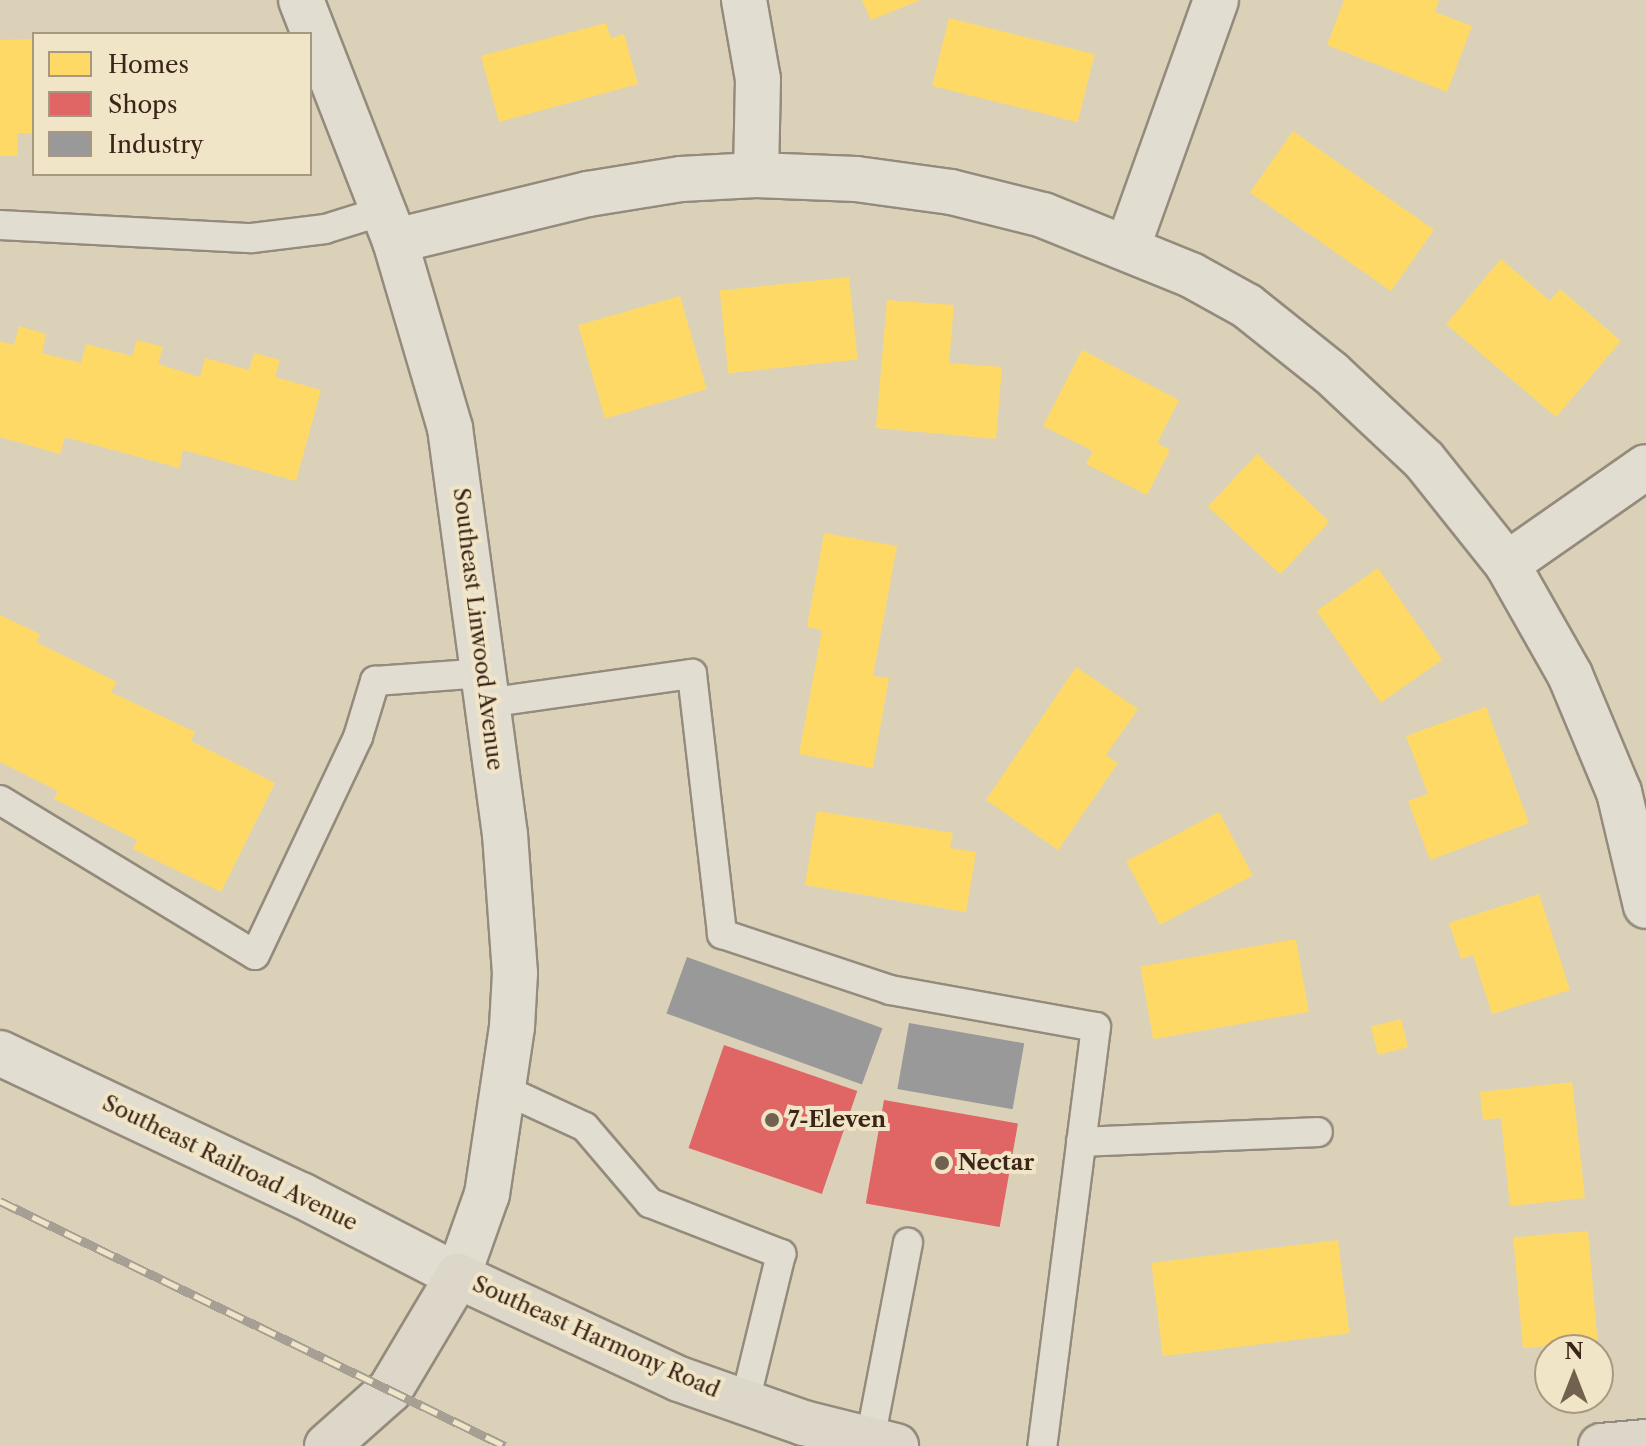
<!DOCTYPE html>
<html>
<head>
<meta charset="utf-8">
<style>
	body { margin:0 }
	#map { position:relative; width:1646px; height:1446px; overflow:hidden; background:#dbd1b8; font-family:"Libre Caslon Text",serif }
	div>[style] { position:absolute }
	.homes>* { inset:0; background:#ffd966; transform-origin:0 0 }
	.shops>* { inset:0; background:#e06666; transform-origin:0 0 }
	.industry>* { inset:0; background:#999; transform-origin:0 0 }
	.roads { filter:drop-shadow(2px 0 #948b7c) drop-shadow(-2px 0 #948b7c) drop-shadow(0 2px #948b7c) drop-shadow(0 -2px #948b7c) }
	.service>* { height:28px; margin:-14px; padding:0 14px; transform-origin:14px; border-radius:14px; background:#e2ddd1 }
	.minor>* { height:44px; margin:-22px; padding:0 22px; transform-origin:22px; border-radius:22px; background:#e2ddd1 }
	.tertiary>* { height:44px; margin:-22px; padding:0 22px; transform-origin:22px; border-radius:22px; background:#e2ddd1 }
	.secondary>* { height:44px; margin:-22px; padding:0 22px; transform-origin:22px; border-radius:22px; background:#e2ddd1 }
	.primary>* { height:44px; margin:-22px; padding:0 22px; transform-origin:22px; border-radius:22px; background:#ddd7c9 }
	.rail>* { height:9px; margin-top:-4.5px; transform-origin:0; background:repeating-linear-gradient(90deg,#f1e5c7 0 18px,#a59f94 0 36px); box-sizing:border-box; border-block:2px solid #a59f94 }
	.dots>* { width:22px; height:22px; translate:-50% -50%; box-sizing:border-box; border:4px solid #f1e5c7; border-radius:50% }
	span { translate:-50% -50%; white-space:nowrap; text-align:center; line-height:1.15; -webkit-text-stroke:8px #f1e5c7; paint-order:stroke }
	.street-label { font-size:22px; color:#3b2418 }
	.poi-label { font-size:22px; color:#3b2418; font-weight:700 }
	.left { translate:0 -50%; text-align:left }
	.legend { position:absolute; left:32px; top:32px; width:280px; height:144px; box-sizing:border-box; background:#f1e5c7; border:2px solid #a89881; margin:0; padding:10px 14px; list-style:none; font-size:24px; color:#3b2418 }
	.legend li { display:flex; align-items:center; gap:16px; height:40px }
	.legend b { width:40px; border:2px solid #a89881 }
	.north { position:absolute; left:1534px; top:1334px; width:80px; height:80px; box-sizing:border-box; background:#f1e5c7; border:2px solid #a89881; border-radius:50%; rotate:0deg; font-size:22px; font-weight:700; line-height:32px; text-align:center; color:#3b2418 }
	.north::after { content:''; display:block; margin:auto; width:28px; height:36px; background:#736150; clip-path:polygon(50% 0,100% 100%,50% 72%,0 100%) }
</style>
</head>
<body>
<div id="map">
	<div class="homes">
		<i style="clip-path:polygon(862px 0,920px 0,871px 20px)"></i>
		<i style="clip-path:polygon(1344px 0,1439px 0,1435px 12px,1472px 26px,1447px 92px,1327px 45px)"></i>
		<i style="left:949px;top:18px;width:150px;height:70px;rotate:14deg"></i>
		<i style="clip-path:polygon(606px 23px,611px 38px,624px 34px,638px 84px,499px 122px,481px 56px)"></i>
		<i style="clip-path:polygon(34px 39px,34px 133px,17px 133px,18px 156px,0 156px,0 40px)"></i>
		<i style="left:1293px;top:131px;width:172px;height:75px;rotate:35deg"></i>
		<i style="clip-path:polygon(1501px 259px,1550px 301px,1560px 289px,1621px 341px,1556px 417px,1446px 324px)"></i>
		<i style="left:849px;top:277px;width:83px;height:130px;rotate:84deg"></i>
		<i style="left:680px;top:296px;width:97px;height:106px;rotate:74deg"></i>
		<i style="clip-path:polygon(887px 300px,954px 305px,949px 363px,1002px 367px,996px 439px,876px 428px)"></i>
		<i style="clip-path:polygon(19px 326px,46px 334px,42px 353px,81px 363px,86px 344px,132px 356px,137px 340px,163px 347px,158px 364px,200px 377px,205px 358px,249px 370px,254px 353px,280px 360px,275px 377px,321px 390px,296px 481px,183px 450px,179px 468px,65px 437px,60px 454px,0 437px,0 341px,14px 345px)"></i>
		<i style="clip-path:polygon(1082px 350px,1179px 400px,1157px 443px,1170px 450px,1147px 495px,1086px 464px,1093px 451px,1043px 426px)"></i>
		<i style="left:1257px;top:454px;width:99px;height:72px;rotate:43deg"></i>
		<i style="clip-path:polygon(824px 533px,897px 546px,873px 676px,889px 678px,873px 768px,799px 754px,822px 630px,807px 627px)"></i>
		<i style="left:1378px;top:568px;width:112px;height:75px;rotate:55deg"></i>
		<i style="clip-path:polygon(0 615px,40px 634px,36px 642px,117px 682px,111px 692px,195px 732px,191px 741px,275px 783px,221px 892px,133px 849px,137px 840px,54px 799px,58px 791px,0 762px)"></i>
		<i style="clip-path:polygon(1076px 667px,1138px 709px,1106px 755px,1118px 763px,1058px 850px,986px 800px)"></i>
		<i style="clip-path:polygon(1486px 707px,1529px 823px,1430px 860px,1408px 801px,1428px 794px,1406px 736px)"></i>
		<i style="clip-path:polygon(817px 811px,953px 833px,950px 848px,976px 852px,966px 912px,805px 885px)"></i>
		<i style="left:1219px;top:812px;width:72px;height:105px;rotate:62deg"></i>
		<i style="clip-path:polygon(1539px 894px,1570px 990px,1492px 1014px,1473px 955px,1461px 959px,1449px 923px)"></i>
		<i style="left:1296px;top:939px;width:74px;height:158px;rotate:80deg"></i>
		<i style="left:1401px;top:1019px;width:29px;height:31px;rotate:76deg"></i>
		<i style="clip-path:polygon(1572px 1082px,1585px 1198px,1510px 1206px,1501px 1118px,1483px 1120px,1480px 1092px)"></i>
		<i style="left:1588px;top:1231px;width:111px;height:75px;rotate:85deg"></i>
		<i style="left:1338px;top:1240px;width:94px;height:188px;rotate:83deg"></i>
	</div>
	<div class="shops">
		<i style="left:724px;top:1045px;width:141px;height:109px;rotate:19deg"></i>
		<i style="left:884px;top:1100px;width:136px;height:105px;rotate:10deg"></i>
	</div>
	<div class="industry">
		<i style="left:687px;top:957px;width:208px;height:60px;rotate:20deg"></i>
		<i style="left:909px;top:1023px;width:117px;height:67px;rotate:10deg"></i>
	</div>
	<div class="roads">
		<div class="service">
			<i style="left:0;top:225px;width:252px;rotate:3deg"></i>
			<i style="left:252px;top:238px;width:74px;rotate:-7deg"></i>
			<i style="left:325px;top:229px;width:61px;rotate:-17.2deg"></i>
			<i style="left:487px;top:703px;width:207px;rotate:-8.1deg"></i>
			<i style="left:692px;top:674px;width:262px;rotate:83.4deg"></i>
			<i style="left:722px;top:934px;width:177px;rotate:18.4deg"></i>
			<i style="left:890px;top:990px;width:209px;rotate:10.2deg"></i>
			<i style="left:1096px;top:1027px;width:422px;rotate:97.3deg"></i>
			<i style="left:0;top:800px;width:298px;rotate:31.3deg"></i>
			<i style="left:255px;top:955px;width:241px;rotate:-64.7deg"></i>
			<i style="left:358px;top:737px;width:59px;rotate:-73.1deg"></i>
			<i style="left:375px;top:681px;width:108px;rotate:-4.2deg"></i>
			<i style="left:505px;top:1090px;width:88px;rotate:24.8deg"></i>
			<i style="left:585px;top:1127px;width:100px;rotate:49.5deg"></i>
			<i style="left:650px;top:1203px;width:141px;rotate:21.3deg"></i>
			<i style="left:781px;top:1254px;width:152px;rotate:103.7deg"></i>
			<i style="left:1081px;top:1142px;width:237px;rotate:-2.4deg"></i>
			<i style="left:870px;top:1440px;width:201px;rotate:-79.1deg"></i>
		</div>
		<div class="minor">
			<i style="left:744px;top:0;width:80px;rotate:80deg"></i>
			<i style="left:758px;top:79px;width:96px;rotate:91.2deg"></i>
			<i style="left:395px;top:241px;width:199px;rotate:-13.7deg"></i>
			<i style="left:588px;top:194px;width:94px;rotate:-9.2deg"></i>
			<i style="left:681px;top:179px;width:75px;rotate:-3.1deg"></i>
			<i style="left:756px;top:175px;width:100px;rotate:2.3deg"></i>
			<i style="left:856px;top:179px;width:96px;rotate:7.8deg"></i>
			<i style="left:951px;top:192px;width:95px;rotate:14deg"></i>
			<i style="left:1043px;top:215px;width:160px;rotate:22.1deg"></i>
			<i style="left:1191px;top:275px;width:64px;rotate:29deg"></i>
			<i style="left:1247px;top:306px;width:107px;rotate:38.6deg"></i>
			<i style="left:1331px;top:373px;width:127px;rotate:43.1deg"></i>
			<i style="left:1424px;top:460px;width:133px;rotate:51.4deg"></i>
			<i style="left:1507px;top:564px;width:128px;rotate:60.4deg"></i>
			<i style="left:1570px;top:675px;width:127px;rotate:67.3deg"></i>
			<i style="left:1619px;top:792px;width:117px;rotate:76.7deg"></i>
			<i style="left:1128px;top:246px;width:261px;rotate:-70.3deg"></i>
			<i style="left:1507px;top:564px;width:169px;rotate:-34.9deg"></i>
		</div>
		<div class="tertiary">
			<i style="left:0;top:1053px;width:333px;rotate:25.3deg"></i>
			<i style="left:301px;top:1195px;width:177px;rotate:27.3deg"></i>
		</div>
		<div class="secondary">
			<i style="left:301px;top:0;width:259px;rotate:68.7deg"></i>
			<i style="left:395px;top:241px;width:195px;rotate:73.6deg"></i>
			<i style="left:450px;top:428px;width:410px;rotate:82.3deg"></i>
			<i style="left:505px;top:834px;width:139px;rotate:85.9deg"></i>
			<i style="left:515px;top:973px;width:54px;rotate:93.2deg"></i>
			<i style="left:512px;top:1027px;width:169px;rotate:98.5deg"></i>
			<i style="left:487px;top:1194px;width:87px;rotate:109.5deg"></i>
		</div>
		<div class="primary">
			<i style="left:327px;top:1446px;width:84px;rotate:-41.6deg"></i>
			<i style="left:390px;top:1390px;width:133px;rotate:-59.2deg"></i>
			<i style="left:458px;top:1276px;width:244px;rotate:25deg"></i>
			<i style="left:679px;top:1379px;width:133px;rotate:19.4deg"></i>
			<i style="left:804px;top:1423px;width:95px;rotate:14deg"></i>
			<i style="left:1601px;top:1446px;width:45px;rotate:-5.1deg"></i>
		</div>
	</div>
	<div class="rail">
		<i style="left:0;top:1201px;width:561px;rotate:25.88deg"></i>
	</div>
	<div class="dots">
		<i style="left:772px;top:1120px;background:#736150"></i>
		<i style="left:942px;top:1163px;background:#736150"></i>
	</div>
	<div class="street-label">
		<span style="left:478px;top:629px;rotate:83deg">Southeast Linwood Avenue</span>
		<span style="left:230px;top:1163px;rotate:26deg">Southeast Railroad Avenue</span>
		<span style="left:596px;top:1337px;rotate:24deg">Southeast Harmony Road</span>
	</div>
	<div class="poi-label">
		<span class="left" style="left:788px;top:1120px">7-Eleven</span>
		<span class="left" style="left:958px;top:1163px">Nectar</span>
	</div>
	<ul class="legend">
	<li><b style="height:22px;background:#ffd966"></b>Homes</li>
	<li><b style="height:22px;background:#e06666"></b>Shops</li>
	<li><b style="height:22px;background:#999"></b>Industry</li>
	</ul>
	<div class="north">N</div>
</div>
</body>
</html>
